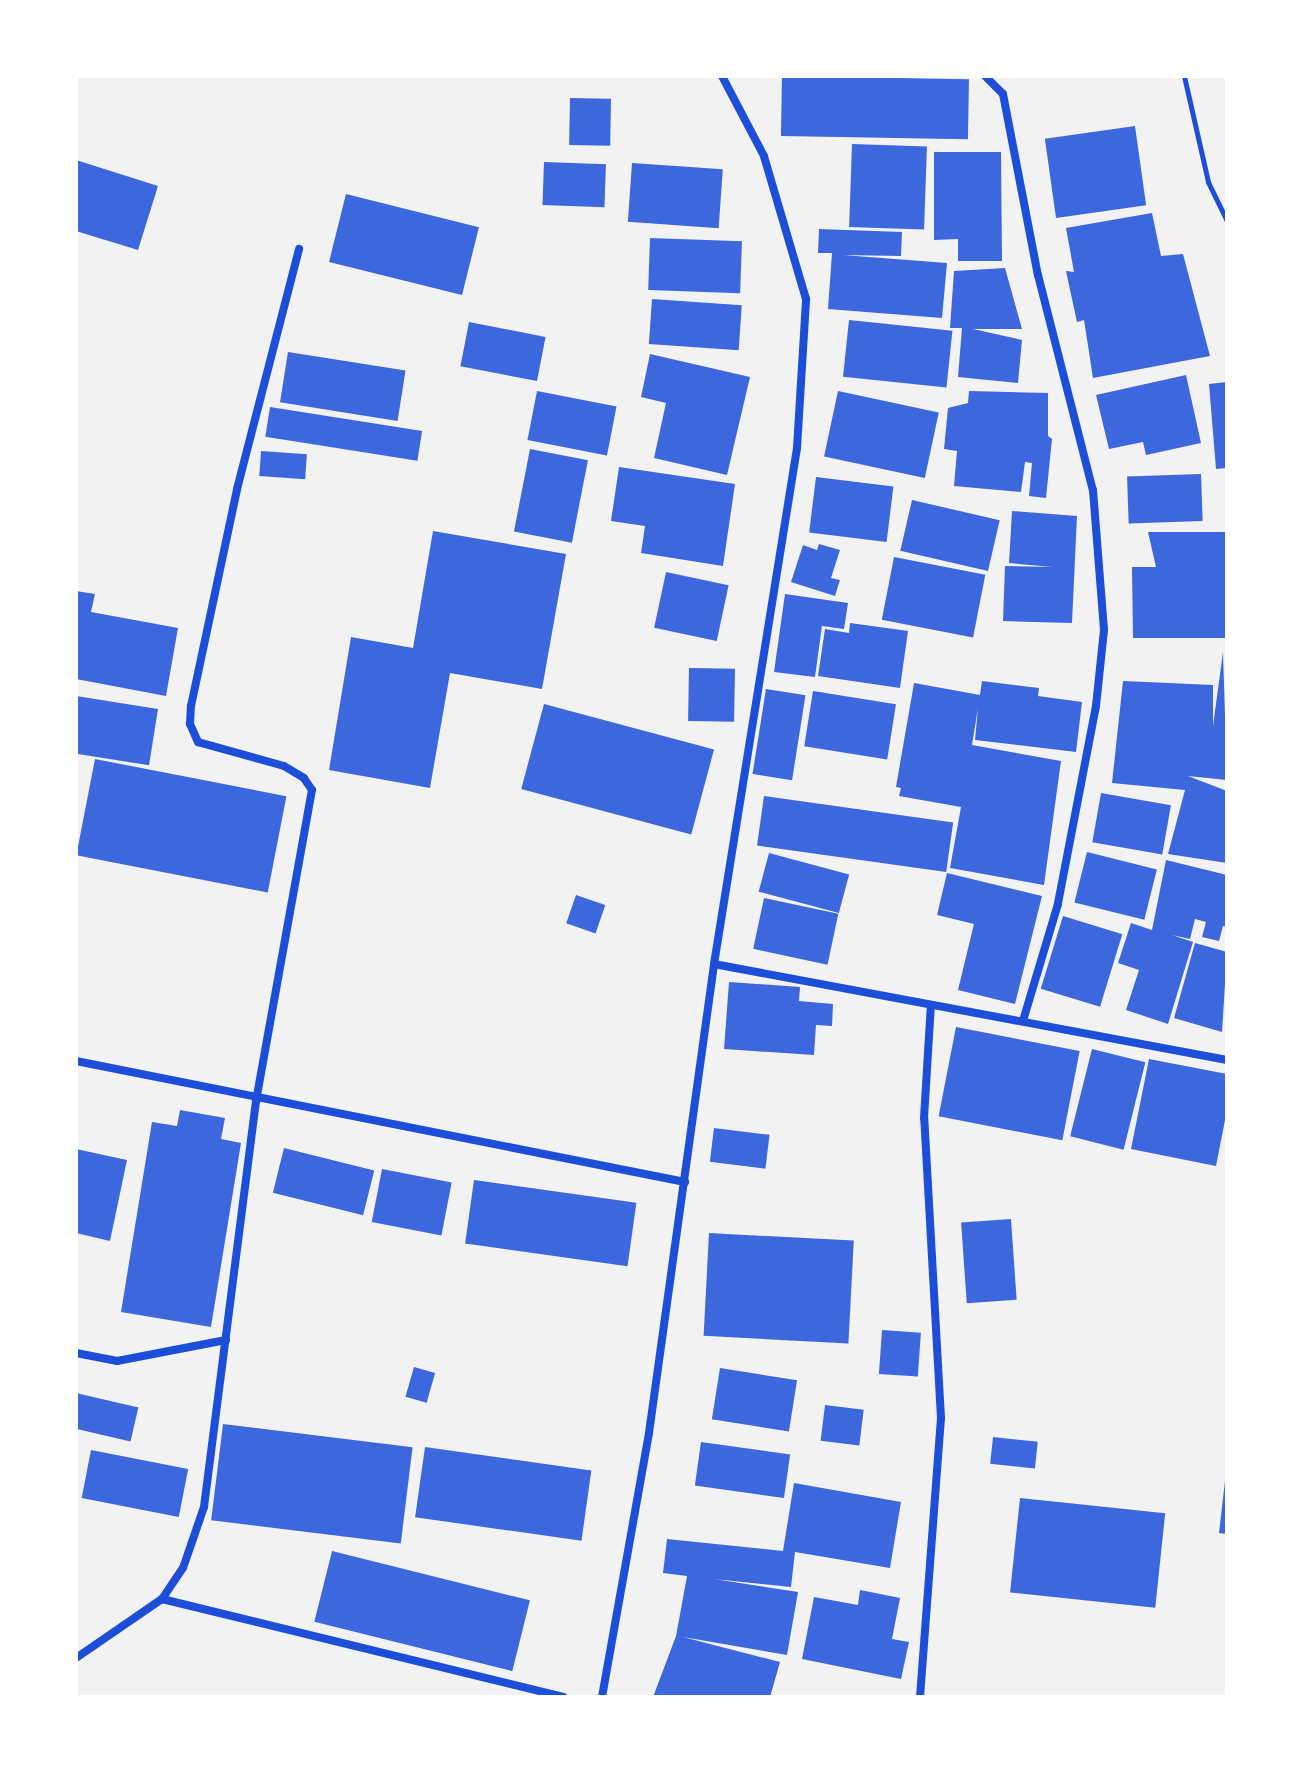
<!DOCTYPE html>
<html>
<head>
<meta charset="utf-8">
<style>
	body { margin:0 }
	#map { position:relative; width:1303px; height:1773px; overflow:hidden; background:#f2f2f2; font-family:Barlow,sans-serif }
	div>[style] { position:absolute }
	.building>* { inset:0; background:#3d67dc; transform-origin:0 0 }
	.path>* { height:5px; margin:-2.5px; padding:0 2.5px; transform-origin:2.5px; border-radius:2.5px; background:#1d4ed8 }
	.minor>* { height:8px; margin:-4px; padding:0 4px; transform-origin:4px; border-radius:4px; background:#1d4ed8 }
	span { translate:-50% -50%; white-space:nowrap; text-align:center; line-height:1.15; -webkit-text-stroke:7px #fff; paint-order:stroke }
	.frame { position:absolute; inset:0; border:78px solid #fff; pointer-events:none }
</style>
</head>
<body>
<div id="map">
	<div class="building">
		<i style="left:782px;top:76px;width:187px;height:60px;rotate:1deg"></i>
		<i style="left:570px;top:98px;width:41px;height:47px;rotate:1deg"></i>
		<i style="left:1135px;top:126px;width:80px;height:91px;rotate:82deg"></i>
		<i style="left:852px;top:144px;width:75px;height:83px;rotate:2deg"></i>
		<i style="clip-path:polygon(934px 152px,1001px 152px,1002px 261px,958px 261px,958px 239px,934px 240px)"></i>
		<i style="clip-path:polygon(76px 160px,158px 186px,138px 250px,76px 231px)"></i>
		<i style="left:544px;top:162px;width:62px;height:43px;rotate:2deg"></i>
		<i style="left:632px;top:163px;width:91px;height:59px;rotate:4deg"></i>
		<i style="left:346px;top:194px;width:137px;height:70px;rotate:14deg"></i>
		<i style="clip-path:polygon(1152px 213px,1161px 256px,1183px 254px,1210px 356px,1093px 378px,1084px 320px,1077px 322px,1066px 271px,1074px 272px,1066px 228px)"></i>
		<i style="clip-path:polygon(819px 229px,902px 232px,901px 256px,843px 255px,947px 263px,942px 318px,828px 309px,832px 253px,818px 253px)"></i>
		<i style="left:650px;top:238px;width:92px;height:52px;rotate:2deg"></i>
		<i style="clip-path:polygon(1005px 268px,1022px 329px,973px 329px,1022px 340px,1018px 383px,958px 377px,962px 328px,950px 328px,954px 271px)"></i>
		<i style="left:652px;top:299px;width:90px;height:45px;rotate:4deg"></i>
		<i style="left:849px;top:320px;width:104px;height:57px;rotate:6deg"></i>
		<i style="left:469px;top:322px;width:78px;height:45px;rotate:11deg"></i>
		<i style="left:288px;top:352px;width:119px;height:51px;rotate:9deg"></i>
		<i style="clip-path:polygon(650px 354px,750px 377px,727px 475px,654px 458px,666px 403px,641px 397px)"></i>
		<i style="clip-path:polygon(1186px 375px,1201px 443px,1146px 455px,1143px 442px,1109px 449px,1096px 395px)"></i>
		<i style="clip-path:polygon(1227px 382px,1227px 468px,1216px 469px,1209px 384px)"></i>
		<i style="left:537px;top:391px;width:81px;height:50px;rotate:11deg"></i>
		<i style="left:838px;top:391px;width:103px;height:67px;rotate:12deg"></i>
		<i style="clip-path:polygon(969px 391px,1048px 393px,1048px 436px,1052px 439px,1046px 498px,1029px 496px,1032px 463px,1025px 462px,1021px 492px,954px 486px,957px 451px,944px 449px,948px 408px,968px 403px)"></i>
		<i style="left:270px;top:407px;width:154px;height:30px;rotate:9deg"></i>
		<i style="left:530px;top:449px;width:59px;height:84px;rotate:11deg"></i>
		<i style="left:261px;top:451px;width:46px;height:25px;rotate:4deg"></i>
		<i style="clip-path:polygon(619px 467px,735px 484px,723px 566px,641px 553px,645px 526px,611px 521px)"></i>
		<i style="left:1201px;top:474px;width:47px;height:74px;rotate:88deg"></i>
		<i style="left:816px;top:477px;width:78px;height:56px;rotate:7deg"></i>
		<i style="left:912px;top:500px;width:90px;height:52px;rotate:13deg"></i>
		<i style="clip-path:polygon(1012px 511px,1077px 516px,1072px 623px,1003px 621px,1005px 566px,1053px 567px,1009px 563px)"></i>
		<i style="clip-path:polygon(433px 531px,566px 554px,542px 689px,450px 673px,430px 788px,329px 770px,351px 637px,413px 648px)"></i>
		<i style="clip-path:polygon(1148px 532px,1227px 532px,1227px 638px,1133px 638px,1132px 567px,1156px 567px)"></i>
		<i style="clip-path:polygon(819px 544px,840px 550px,831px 578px,840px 580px,835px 596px,791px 582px,803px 545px,817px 550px)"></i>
		<i style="left:894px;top:557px;width:93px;height:64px;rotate:11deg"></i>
		<i style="left:666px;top:572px;width:64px;height:57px;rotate:12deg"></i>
		<i style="clip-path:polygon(76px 591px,95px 594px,91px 612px,178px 628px,166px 696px,76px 679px)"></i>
		<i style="clip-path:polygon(785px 594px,848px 603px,844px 629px,822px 626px,815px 677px,774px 672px)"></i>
		<i style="clip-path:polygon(850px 623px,908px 631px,900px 688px,818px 676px,825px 629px,849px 633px)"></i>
		<i style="clip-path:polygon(1223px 652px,1227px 780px,1188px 776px,1227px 791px,1227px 863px,1168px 854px,1185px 790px,1112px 783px,1123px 681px,1213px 685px,1213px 726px)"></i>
		<i style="left:689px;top:668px;width:46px;height:53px;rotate:1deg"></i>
		<i style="clip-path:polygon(982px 681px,1039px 688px,1038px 696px,1082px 702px,1076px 752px,975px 740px,978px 708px,972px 745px,1061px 761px,1044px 885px,950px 868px,961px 807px,899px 796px,901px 788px,896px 787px,914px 683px,980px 695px)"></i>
		<i style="left:766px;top:689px;width:40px;height:86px;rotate:9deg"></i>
		<i style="left:813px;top:691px;width:84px;height:56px;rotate:9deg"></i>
		<i style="left:76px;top:696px;width:83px;height:57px;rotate:9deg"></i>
		<i style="left:544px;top:704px;width:176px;height:88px;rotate:15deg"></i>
		<i style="left:95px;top:759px;width:195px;height:98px;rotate:11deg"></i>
		<i style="left:1101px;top:793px;width:71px;height:50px;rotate:10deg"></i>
		<i style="left:764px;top:796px;width:191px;height:50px;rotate:8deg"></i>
		<i style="left:1087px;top:852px;width:72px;height:52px;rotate:14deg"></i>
		<i style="left:769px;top:853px;width:83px;height:40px;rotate:15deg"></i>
		<i style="clip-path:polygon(1166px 860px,1227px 875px,1227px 927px,1223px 926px,1219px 941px,1202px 937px,1206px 922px,1195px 919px,1190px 939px,1172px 935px,1193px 942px,1168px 1024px,1126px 1010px,1139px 970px,1118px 963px,1131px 923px,1152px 930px)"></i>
		<i style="clip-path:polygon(947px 873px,1042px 896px,1015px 1004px,958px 990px,974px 924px,937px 915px)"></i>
		<i style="left:576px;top:895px;width:31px;height:30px;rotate:19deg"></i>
		<i style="left:764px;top:898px;width:76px;height:52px;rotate:12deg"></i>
		<i style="left:1063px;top:916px;width:62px;height:76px;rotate:17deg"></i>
		<i style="clip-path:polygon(1195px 943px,1227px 952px,1222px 1032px,1174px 1018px)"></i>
		<i style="clip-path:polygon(729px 982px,800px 987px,799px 1001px,833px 1004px,832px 1026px,816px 1025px,814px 1055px,724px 1049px)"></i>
		<i style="left:956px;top:1027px;width:126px;height:91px;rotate:11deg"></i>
		<i style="left:1092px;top:1049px;width:55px;height:90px;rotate:14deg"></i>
		<i style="clip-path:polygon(1149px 1059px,1227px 1074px,1227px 1110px,1216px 1166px,1131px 1149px)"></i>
		<i style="clip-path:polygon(180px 1110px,225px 1118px,221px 1139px,241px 1143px,211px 1327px,121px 1312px,152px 1122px,177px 1126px)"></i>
		<i style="left:714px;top:1128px;width:56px;height:34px;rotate:7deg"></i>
		<i style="left:284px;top:1148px;width:93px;height:46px;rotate:14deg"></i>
		<i style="clip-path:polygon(76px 1149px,127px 1160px,110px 1241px,76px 1233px)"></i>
		<i style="left:382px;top:1169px;width:71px;height:54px;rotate:11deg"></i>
		<i style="left:474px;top:1180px;width:164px;height:64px;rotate:8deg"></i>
		<i style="left:1011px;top:1219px;width:81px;height:50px;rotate:86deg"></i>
		<i style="left:709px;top:1233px;width:145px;height:103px;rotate:3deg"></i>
		<i style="left:882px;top:1330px;width:39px;height:44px;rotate:4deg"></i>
		<i style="left:414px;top:1367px;width:22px;height:31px;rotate:16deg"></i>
		<i style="left:720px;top:1368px;width:78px;height:52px;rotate:9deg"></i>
		<i style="left:76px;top:1393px;width:64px;height:35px;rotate:13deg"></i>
		<i style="left:825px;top:1405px;width:39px;height:36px;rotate:7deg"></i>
		<i style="left:223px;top:1424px;width:191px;height:97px;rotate:7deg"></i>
		<i style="left:993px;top:1437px;width:45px;height:27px;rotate:6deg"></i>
		<i style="left:701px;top:1442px;width:90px;height:44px;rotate:8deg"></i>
		<i style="left:425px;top:1447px;width:168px;height:71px;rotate:8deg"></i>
		<i style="left:91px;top:1450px;width:99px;height:49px;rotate:11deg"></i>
		<i style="clip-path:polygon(1225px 1481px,1227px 1481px,1227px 1534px,1219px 1533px)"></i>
		<i style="clip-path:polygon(794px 1483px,901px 1502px,890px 1568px,795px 1552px,791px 1587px,714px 1579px,798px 1592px,787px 1655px,683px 1637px,780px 1662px,770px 1697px,653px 1697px,676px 1636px,687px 1576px,663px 1573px,667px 1539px,783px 1551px)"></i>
		<i style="left:1020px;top:1498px;width:146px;height:95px;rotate:6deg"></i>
		<i style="left:332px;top:1551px;width:204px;height:73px;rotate:14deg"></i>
		<i style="clip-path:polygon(860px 1590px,900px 1598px,892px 1639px,909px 1642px,901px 1679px,802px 1659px,814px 1597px,858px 1605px)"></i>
	</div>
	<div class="path">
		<i style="left:1184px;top:76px;width:109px;rotate:77.2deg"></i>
		<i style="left:1208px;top:182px;width:43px;rotate:64deg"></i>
	</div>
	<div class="minor">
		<i style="left:985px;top:76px;width:25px;rotate:45deg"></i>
		<i style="left:1003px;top:94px;width:184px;rotate:79.1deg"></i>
		<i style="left:1038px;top:275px;width:222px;rotate:75.7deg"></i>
		<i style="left:1093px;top:490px;width:140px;rotate:85.5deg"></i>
		<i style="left:1104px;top:630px;width:76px;rotate:96deg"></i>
		<i style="left:1096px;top:706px;width:202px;rotate:100.9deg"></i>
		<i style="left:1058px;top:904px;width:122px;rotate:106.7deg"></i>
		<i style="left:714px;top:964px;width:522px;rotate:10.6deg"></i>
		<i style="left:76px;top:1061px;width:621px;rotate:11.24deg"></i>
		<i style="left:76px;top:1353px;width:42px;rotate:11deg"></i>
		<i style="left:117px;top:1361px;width:111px;rotate:-10.9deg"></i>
		<i style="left:162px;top:1599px;width:413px;rotate:13.7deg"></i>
		<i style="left:76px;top:1658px;width:104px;rotate:-34.5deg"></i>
		<i style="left:162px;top:1599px;width:37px;rotate:-56deg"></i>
		<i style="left:183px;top:1568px;width:65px;rotate:-71deg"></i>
		<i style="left:204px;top:1507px;width:409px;rotate:-82.7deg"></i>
		<i style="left:256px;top:1101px;width:316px;rotate:-79.8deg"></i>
		<i style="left:312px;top:790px;width:14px;rotate:-124deg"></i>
		<i style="left:304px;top:778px;width:23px;rotate:-149deg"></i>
		<i style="left:284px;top:766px;width:89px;rotate:-164.4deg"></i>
		<i style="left:198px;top:742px;width:20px;rotate:-114deg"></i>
		<i style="left:190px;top:724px;width:18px;rotate:-87deg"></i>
		<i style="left:191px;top:706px;width:222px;rotate:-78deg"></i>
		<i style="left:237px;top:489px;width:248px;rotate:-75.5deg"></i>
		<i style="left:602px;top:1697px;width:268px;rotate:-79.9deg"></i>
		<i style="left:649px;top:1433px;width:473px;rotate:-82.1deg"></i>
		<i style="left:714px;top:964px;width:523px;rotate:-80.86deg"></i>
		<i style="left:797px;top:448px;width:149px;rotate:-86.5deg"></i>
		<i style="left:806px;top:299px;width:149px;rotate:-106.4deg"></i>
		<i style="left:764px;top:156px;width:90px;rotate:-117.7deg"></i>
		<i style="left:920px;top:1697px;width:280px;rotate:-85.7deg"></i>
		<i style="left:941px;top:1418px;width:300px;rotate:-93.2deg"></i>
		<i style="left:924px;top:1118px;width:113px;rotate:-86.5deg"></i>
	</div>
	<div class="frame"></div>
</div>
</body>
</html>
